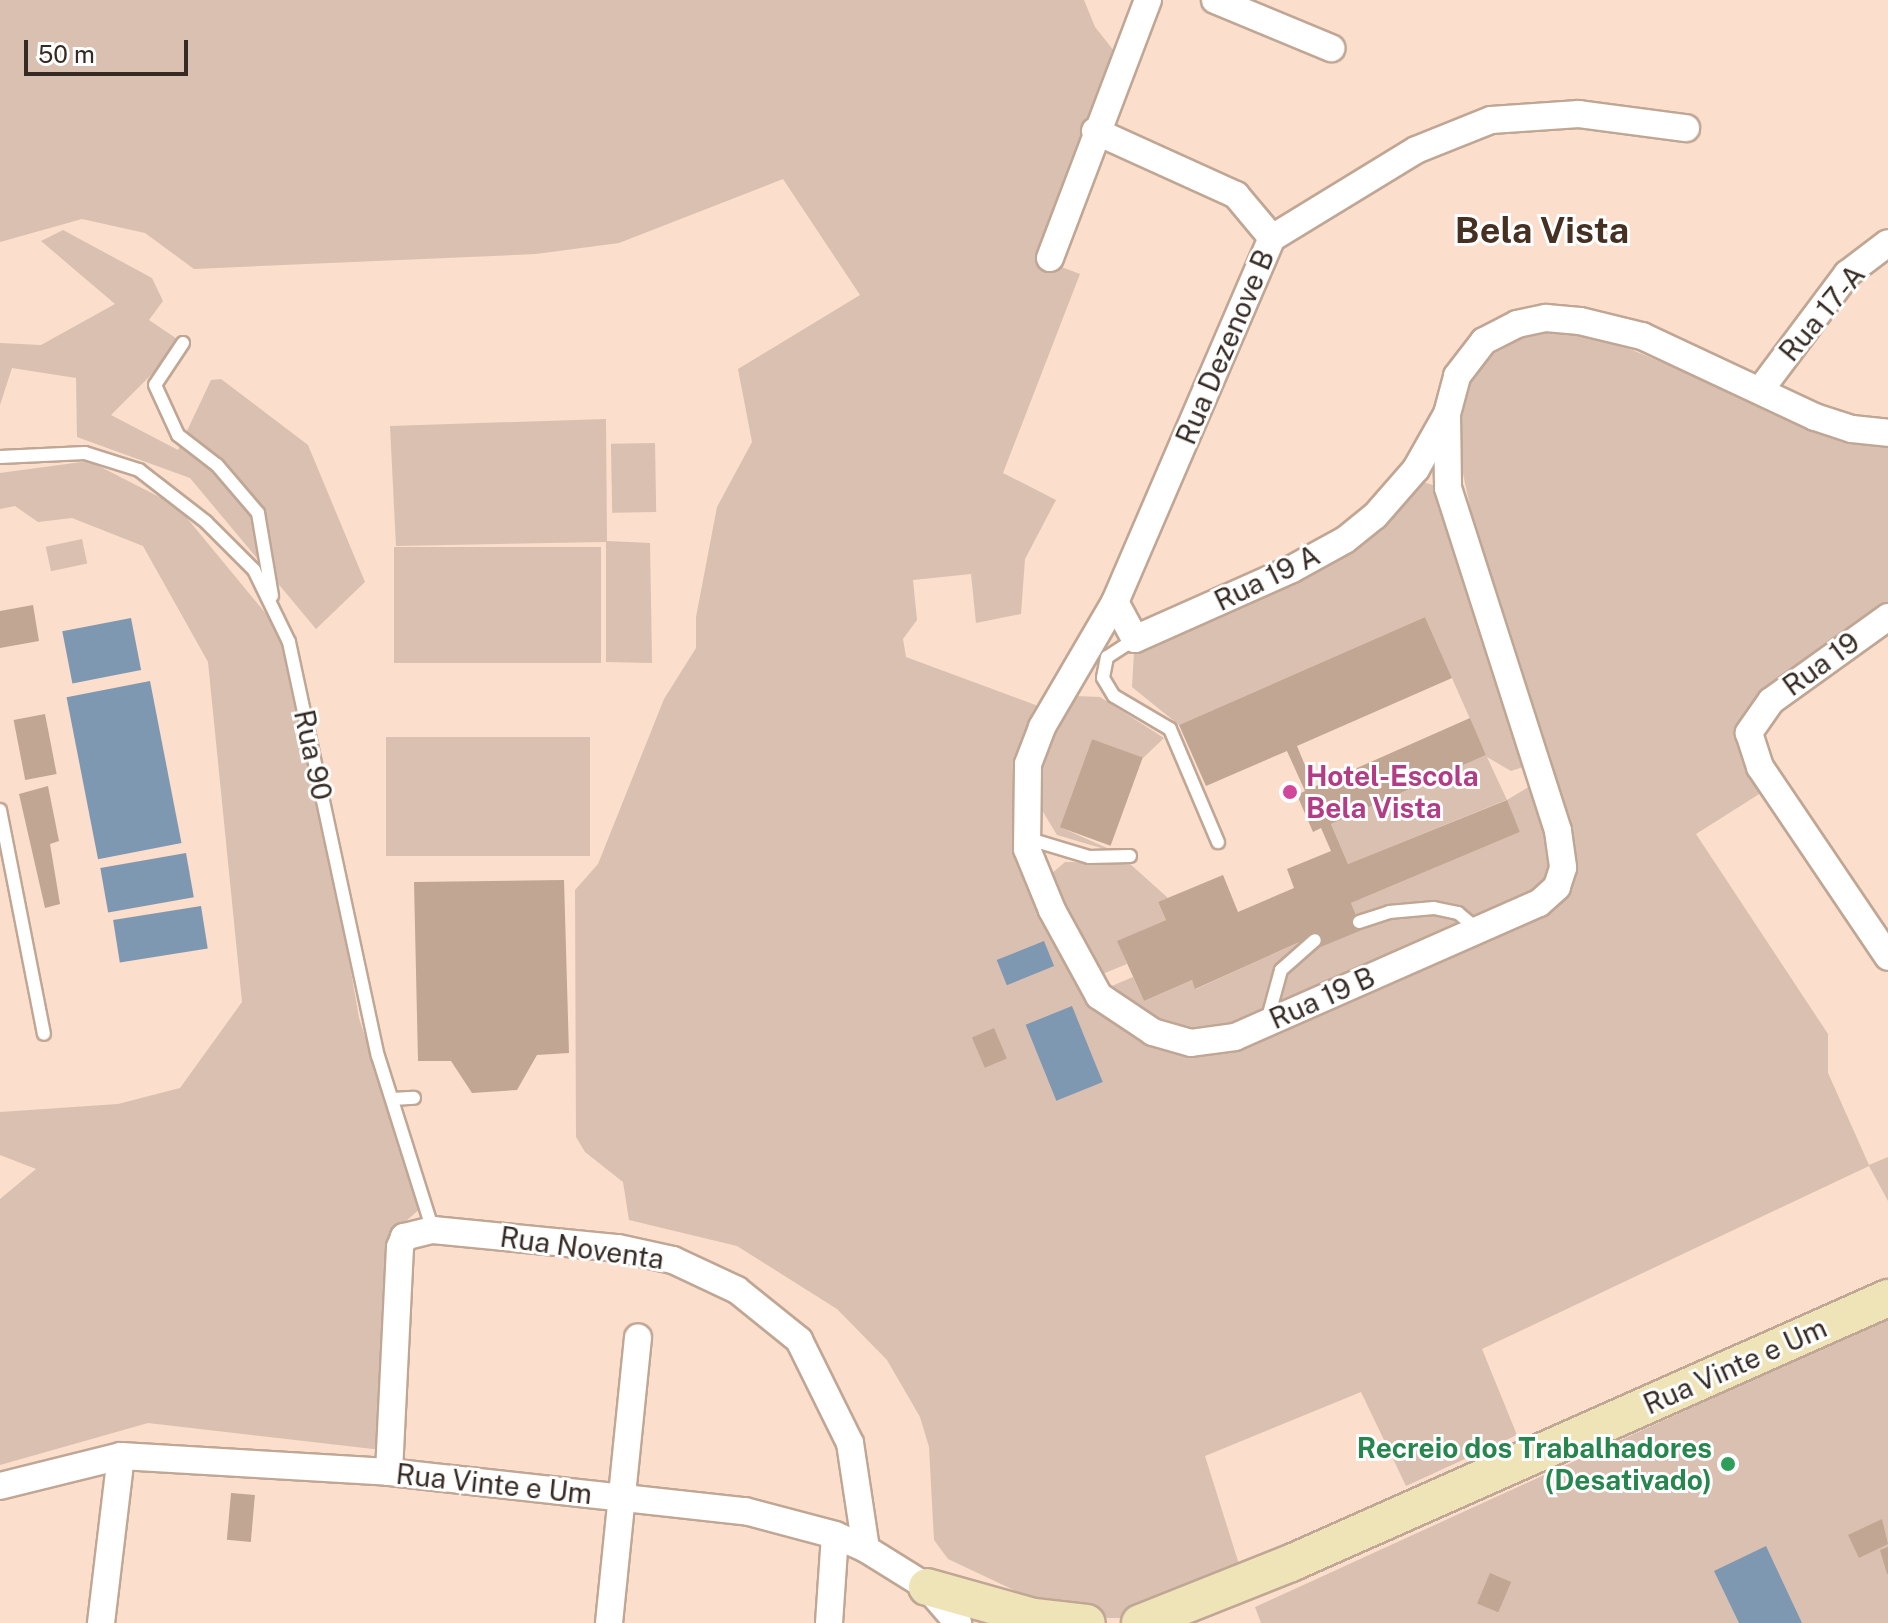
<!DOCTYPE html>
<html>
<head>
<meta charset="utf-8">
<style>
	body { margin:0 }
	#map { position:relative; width:1888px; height:1623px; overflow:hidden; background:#fbdecb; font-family:"Public Sans",sans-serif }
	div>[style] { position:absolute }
	.green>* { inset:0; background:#d9c0b0; transform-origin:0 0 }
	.water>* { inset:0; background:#7f98b2; transform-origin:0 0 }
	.building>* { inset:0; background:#c1a694; transform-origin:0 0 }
	.roads { filter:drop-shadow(2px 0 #c0a694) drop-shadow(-2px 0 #c0a694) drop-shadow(0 2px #c0a694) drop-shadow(0 -2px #c0a694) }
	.lane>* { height:12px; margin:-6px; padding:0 6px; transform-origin:6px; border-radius:6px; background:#fff }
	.street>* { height:26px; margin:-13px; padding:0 13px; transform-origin:13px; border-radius:13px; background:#fff }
	.secondary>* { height:36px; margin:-18px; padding:0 18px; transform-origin:18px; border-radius:18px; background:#efe4b8 }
	.dots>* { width:22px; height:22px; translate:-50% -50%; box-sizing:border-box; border:4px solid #fff; border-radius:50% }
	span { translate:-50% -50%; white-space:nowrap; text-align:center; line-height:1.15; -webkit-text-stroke:6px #fff; paint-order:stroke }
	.street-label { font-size:28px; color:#362b24 }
	.hotel-label { font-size:28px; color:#b23c85; font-weight:700 }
	.left { translate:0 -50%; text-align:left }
	.leisure-label { font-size:28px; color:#27864d; font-weight:700 }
	.right { translate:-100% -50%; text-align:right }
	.district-label { font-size:36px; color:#453021; font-weight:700 }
	.scale { position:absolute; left:24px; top:40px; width:164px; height:36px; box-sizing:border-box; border:4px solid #362b24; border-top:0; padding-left:10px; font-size:24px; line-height:28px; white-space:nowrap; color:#362b24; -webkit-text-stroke:6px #fff; paint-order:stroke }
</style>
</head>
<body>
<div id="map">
	<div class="green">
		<i style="clip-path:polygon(0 0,1084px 0,1095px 27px,1118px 56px,1035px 257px,1080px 274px,1003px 473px,1056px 500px,1025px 559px,1021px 614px,976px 623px,971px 574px,913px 580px,917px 620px,903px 639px,906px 657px,1049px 710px,1021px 795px,1085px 985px,1182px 1053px,1198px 1057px,1241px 1051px,1532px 918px,1572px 845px,1475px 530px,1458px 450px,1457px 421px,1463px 395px,1490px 356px,1528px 334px,1576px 331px,1601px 337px,1851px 441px,1888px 446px,1888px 608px,1747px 708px,1738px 725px,1738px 743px,1764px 791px,1696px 834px,1828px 1034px,1828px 1073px,1869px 1165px,1888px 1157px,1888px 1201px,1869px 1166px,1482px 1349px,1517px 1435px,1406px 1486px,1361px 1392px,1205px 1456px,1243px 1577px,1127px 1618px,1108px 1618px,1050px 1607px,948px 1559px,934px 1540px,929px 1447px,920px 1417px,887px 1360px,837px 1309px,737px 1246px,629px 1220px,623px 1182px,585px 1152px,576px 1137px,575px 890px,598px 864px,664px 699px,696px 648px,696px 617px,717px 507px,752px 442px,738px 369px,860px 295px,783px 179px,619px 243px,536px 254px,194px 269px,145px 233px,82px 219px,0 242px)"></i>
		<i style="clip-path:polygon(63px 230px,152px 278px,163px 301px,149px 320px,183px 343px,111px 415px,178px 450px,211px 380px,221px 379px,308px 445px,365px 582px,316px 629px,190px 478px,77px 437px,76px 378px,12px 368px,0 405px,0 343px,41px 345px,115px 304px,41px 241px)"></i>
		<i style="clip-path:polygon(606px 419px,607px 541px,650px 543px,652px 663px,606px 662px,606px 542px,396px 546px,390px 426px)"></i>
		<i style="left:655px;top:443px;width:69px;height:44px;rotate:89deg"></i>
		<i style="clip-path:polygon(89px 461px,177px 506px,295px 649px,359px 1018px,421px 1208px,391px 1234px,382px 1450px,148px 1423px,0 1465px,0 1199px,36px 1169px,0 1155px,0 1112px,118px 1104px,180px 1088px,242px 1002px,208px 662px,143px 546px,72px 518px,38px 522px,15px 506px,0 509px,0 473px)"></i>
		<i style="clip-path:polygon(1423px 482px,1440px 487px,1535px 763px,1511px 771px,1487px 757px,1507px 800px,1540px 780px,1556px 836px,1550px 890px,1198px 1041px,1100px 991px,1133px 977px,1144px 1001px,1192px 980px,1196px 989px,1313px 936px,1362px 930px,1351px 903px,1520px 832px,1506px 800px,1348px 864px,1331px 824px,1486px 755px,1425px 617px,1179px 725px,1132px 687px,1134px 652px,1237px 598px)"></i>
		<i style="left:82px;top:539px;width:25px;height:37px;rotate:78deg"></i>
		<i style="left:601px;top:547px;width:116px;height:207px;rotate:90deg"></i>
		<i style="clip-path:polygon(1075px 696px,1100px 697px,1164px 738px,1143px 758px,1092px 739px,1060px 827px,1118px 853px,1057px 835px,1031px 792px,1030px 768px)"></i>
		<i style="left:590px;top:737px;width:119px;height:204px;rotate:90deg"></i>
		<i style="clip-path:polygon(1065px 862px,1129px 863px,1168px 898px,1158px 902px,1166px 920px,1118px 941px,1127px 964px,1090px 979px,1050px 875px)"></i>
		<i style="clip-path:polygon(1888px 1318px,1888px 1623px,1261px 1623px,1255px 1607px)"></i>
	</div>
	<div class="water">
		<i style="left:131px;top:618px;width:53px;height:70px;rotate:79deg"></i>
		<i style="left:150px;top:681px;width:165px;height:85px;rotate:79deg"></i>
		<i style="left:186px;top:853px;width:45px;height:87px;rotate:80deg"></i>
		<i style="left:201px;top:906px;width:43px;height:89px;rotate:81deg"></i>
		<i style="left:1044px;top:941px;width:27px;height:51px;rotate:68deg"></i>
		<i style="left:1072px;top:1006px;width:82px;height:50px;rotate:68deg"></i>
		<i style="clip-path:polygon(1766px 1546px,1802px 1623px,1739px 1623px,1714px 1571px)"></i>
	</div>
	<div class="building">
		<i style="clip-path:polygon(33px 605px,39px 641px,0 648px,0 611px)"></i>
		<i style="clip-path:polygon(1425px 617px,1452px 678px,1297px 746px,1314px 787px,1470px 718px,1486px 755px,1331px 824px,1348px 864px,1507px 800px,1520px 832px,1351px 903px,1362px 930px,1318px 948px,1313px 936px,1195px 989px,1192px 980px,1144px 1001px,1117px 941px,1166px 920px,1158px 902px,1223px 875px,1238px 912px,1294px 888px,1287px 869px,1331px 851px,1321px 828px,1313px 832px,1297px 795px,1305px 791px,1287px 751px,1206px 786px,1179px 725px)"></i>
		<i style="left:45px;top:714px;width:61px;height:32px;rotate:79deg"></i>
		<i style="left:1092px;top:739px;width:54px;height:94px;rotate:20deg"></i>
		<i style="clip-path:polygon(48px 786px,59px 841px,50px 844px,60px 904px,45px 908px,19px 794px)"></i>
		<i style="clip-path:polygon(564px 880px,569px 1053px,537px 1055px,517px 1090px,472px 1093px,451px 1061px,418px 1061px,414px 882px)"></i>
		<i style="left:994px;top:1028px;width:33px;height:24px;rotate:67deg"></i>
		<i style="left:231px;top:1493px;width:24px;height:47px;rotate:5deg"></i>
		<i style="clip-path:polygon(1882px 1519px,1888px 1544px,1859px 1558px,1848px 1535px)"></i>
		<i style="clip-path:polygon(1888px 1547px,1888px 1574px,1887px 1574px,1880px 1550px)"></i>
		<i style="left:1490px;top:1573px;width:23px;height:33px;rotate:23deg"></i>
	</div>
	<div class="roads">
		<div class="lane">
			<i style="left:183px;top:343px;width:50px;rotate:123.7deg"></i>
			<i style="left:155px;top:385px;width:55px;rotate:65.3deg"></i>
			<i style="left:178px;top:435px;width:49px;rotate:37.6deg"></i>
			<i style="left:217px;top:465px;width:63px;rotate:49.5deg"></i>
			<i style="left:258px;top:513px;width:84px;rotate:80.4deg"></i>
			<i style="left:0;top:457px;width:85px;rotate:-2.7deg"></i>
			<i style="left:85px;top:453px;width:57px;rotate:17.5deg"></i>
			<i style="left:139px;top:470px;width:85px;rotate:37.8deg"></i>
			<i style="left:206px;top:522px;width:68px;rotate:45deg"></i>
			<i style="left:254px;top:570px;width:80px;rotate:64.1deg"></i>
			<i style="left:289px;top:642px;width:423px;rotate:77.9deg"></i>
			<i style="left:378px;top:1056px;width:182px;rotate:72.5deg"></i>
			<i style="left:1135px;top:639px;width:33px;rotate:147deg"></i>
			<i style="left:1107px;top:657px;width:21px;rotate:101deg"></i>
			<i style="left:1103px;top:678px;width:21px;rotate:59deg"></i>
			<i style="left:1114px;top:696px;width:65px;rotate:30.5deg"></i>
			<i style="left:1170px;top:729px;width:123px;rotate:67deg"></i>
			<i style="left:0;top:810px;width:228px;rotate:78.9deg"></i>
			<i style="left:1026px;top:838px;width:66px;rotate:16.8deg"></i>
			<i style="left:1089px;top:857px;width:41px;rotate:-1.4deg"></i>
			<i style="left:1359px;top:922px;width:32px;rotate:-18deg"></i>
			<i style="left:1389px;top:912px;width:45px;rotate:-5.1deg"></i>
			<i style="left:1434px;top:908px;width:25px;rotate:12deg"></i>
			<i style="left:1458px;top:913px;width:26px;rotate:40deg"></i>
			<i style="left:1267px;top:1021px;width:53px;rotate:-74.6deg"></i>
			<i style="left:1281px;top:970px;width:45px;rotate:-41.4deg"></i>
			<i style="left:392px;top:1099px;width:22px;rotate:-3deg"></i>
		</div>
		<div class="street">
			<i style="left:1215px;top:0;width:126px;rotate:22.5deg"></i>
			<i style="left:1095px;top:131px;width:155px;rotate:24.4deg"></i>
			<i style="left:1236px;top:195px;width:56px;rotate:50.1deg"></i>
			<i style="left:1050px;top:258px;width:276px;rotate:-69.2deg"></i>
			<i style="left:1761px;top:389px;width:144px;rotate:-53.2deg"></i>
			<i style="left:1847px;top:274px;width:51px;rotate:-37.1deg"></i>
			<i style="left:1447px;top:414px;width:74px;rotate:89.2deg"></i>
			<i style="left:1448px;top:488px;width:360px;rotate:72.2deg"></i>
			<i style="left:1558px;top:831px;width:37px;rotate:82deg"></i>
			<i style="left:1563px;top:868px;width:20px;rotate:108deg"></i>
			<i style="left:1557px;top:887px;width:24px;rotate:138deg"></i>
			<i style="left:1539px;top:903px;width:332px;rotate:156.2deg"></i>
			<i style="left:1235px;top:1037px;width:44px;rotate:172.2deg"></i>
			<i style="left:1191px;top:1043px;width:40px;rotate:-164deg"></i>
			<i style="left:1153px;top:1032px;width:65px;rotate:-146.3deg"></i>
			<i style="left:1099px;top:996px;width:98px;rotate:-118.7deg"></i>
			<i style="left:1052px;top:910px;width:66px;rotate:-112.3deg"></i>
			<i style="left:1027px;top:849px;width:85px;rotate:-89.3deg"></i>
			<i style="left:1028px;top:764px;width:40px;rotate:-69deg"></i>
			<i style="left:1042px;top:727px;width:145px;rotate:-59.7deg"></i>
			<i style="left:1115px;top:602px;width:396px;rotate:-66.7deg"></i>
			<i style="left:1272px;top:238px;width:169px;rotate:-31.4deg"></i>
			<i style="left:1416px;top:150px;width:81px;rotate:-21.8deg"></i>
			<i style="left:1491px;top:120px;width:88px;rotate:-3.9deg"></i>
			<i style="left:1579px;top:114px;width:108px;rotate:7.5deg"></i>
			<i style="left:1115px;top:602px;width:42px;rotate:61.6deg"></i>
			<i style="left:1135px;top:639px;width:172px;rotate:-24deg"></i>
			<i style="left:1292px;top:569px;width:60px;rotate:-28.7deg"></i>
			<i style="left:1345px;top:540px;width:38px;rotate:-39deg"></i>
			<i style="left:1375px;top:516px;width:62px;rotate:-48.9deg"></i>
			<i style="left:1416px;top:469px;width:63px;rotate:-60.6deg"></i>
			<i style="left:1447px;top:414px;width:39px;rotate:-75deg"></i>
			<i style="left:1457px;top:376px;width:44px;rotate:-52.4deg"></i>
			<i style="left:1484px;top:341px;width:37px;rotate:-27deg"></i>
			<i style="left:1517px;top:324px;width:30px;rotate:-12deg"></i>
			<i style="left:1546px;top:318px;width:34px;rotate:5deg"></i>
			<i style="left:1580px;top:321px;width:64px;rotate:13.6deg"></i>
			<i style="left:1642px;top:336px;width:191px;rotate:25.1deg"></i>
			<i style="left:1815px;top:417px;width:39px;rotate:18deg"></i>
			<i style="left:1852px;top:429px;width:36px;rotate:6deg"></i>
			<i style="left:1888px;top:617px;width:144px;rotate:144.3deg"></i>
			<i style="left:1771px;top:701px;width:39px;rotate:125deg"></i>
			<i style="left:1749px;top:733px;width:36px;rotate:72deg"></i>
			<i style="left:1760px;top:767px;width:229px;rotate:56deg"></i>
			<i style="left:389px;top:1472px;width:225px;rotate:-87.2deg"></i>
			<i style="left:400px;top:1247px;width:11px;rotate:-68deg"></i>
			<i style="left:404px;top:1237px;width:30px;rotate:-14deg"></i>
			<i style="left:433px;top:1230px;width:186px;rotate:5.6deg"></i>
			<i style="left:618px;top:1248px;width:56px;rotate:12.3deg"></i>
			<i style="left:673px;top:1260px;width:71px;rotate:25.1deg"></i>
			<i style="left:737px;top:1290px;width:80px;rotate:38.9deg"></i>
			<i style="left:799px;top:1340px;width:115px;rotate:63.7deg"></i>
			<i style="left:850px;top:1443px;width:107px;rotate:81.4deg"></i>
			<i style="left:0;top:1486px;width:125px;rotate:-13.9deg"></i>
			<i style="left:121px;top:1456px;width:268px;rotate:3.4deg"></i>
			<i style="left:389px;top:1472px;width:358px;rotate:6.3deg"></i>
			<i style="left:745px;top:1511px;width:93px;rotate:14.9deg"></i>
			<i style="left:835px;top:1535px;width:34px;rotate:24deg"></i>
			<i style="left:866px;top:1549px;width:72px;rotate:31.9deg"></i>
			<i style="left:927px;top:1587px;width:48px;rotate:49.3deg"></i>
			<i style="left:101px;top:1623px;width:168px;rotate:-83.2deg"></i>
			<i style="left:609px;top:1623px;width:287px;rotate:-84.2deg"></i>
			<i style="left:829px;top:1623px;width:88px;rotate:-86.1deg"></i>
		</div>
		<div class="secondary">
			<i style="left:927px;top:1587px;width:111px;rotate:15.7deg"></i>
			<i style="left:1034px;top:1617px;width:53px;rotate:6.5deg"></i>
			<i style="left:1140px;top:1623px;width:162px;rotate:-21.7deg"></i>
			<i style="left:1291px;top:1563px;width:653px;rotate:-23.94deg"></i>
		</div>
	</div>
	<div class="dots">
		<i style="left:1290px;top:792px;background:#d1479c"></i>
		<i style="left:1728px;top:1464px;background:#2e9e5b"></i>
	</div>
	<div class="street-label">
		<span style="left:1822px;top:313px;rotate:-50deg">Rua 17-A</span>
		<span style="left:1225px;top:347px;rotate:-67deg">Rua Dezenove B</span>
		<span style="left:1267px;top:578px;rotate:-26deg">Rua 19 A</span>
		<span style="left:1821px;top:664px;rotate:-36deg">Rua 19</span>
		<span style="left:313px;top:755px;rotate:78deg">Rua 90</span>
		<span style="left:1322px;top:998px;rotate:-24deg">Rua 19 B</span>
		<span style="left:582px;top:1248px;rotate:8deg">Rua Noventa</span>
		<span style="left:1735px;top:1366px;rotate:-24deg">Rua Vinte e Um</span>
		<span style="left:494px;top:1484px;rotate:6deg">Rua Vinte e Um</span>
	</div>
	<div class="hotel-label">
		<span class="left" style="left:1306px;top:792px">Hotel-Escola<br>Bela Vista</span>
	</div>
	<div class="leisure-label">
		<span class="right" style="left:1712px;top:1464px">Recreio dos Trabalhadores<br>(Desativado)</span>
	</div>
	<div class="district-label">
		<span style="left:1542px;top:231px">Bela Vista</span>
	</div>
	<div class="scale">50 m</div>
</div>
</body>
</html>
